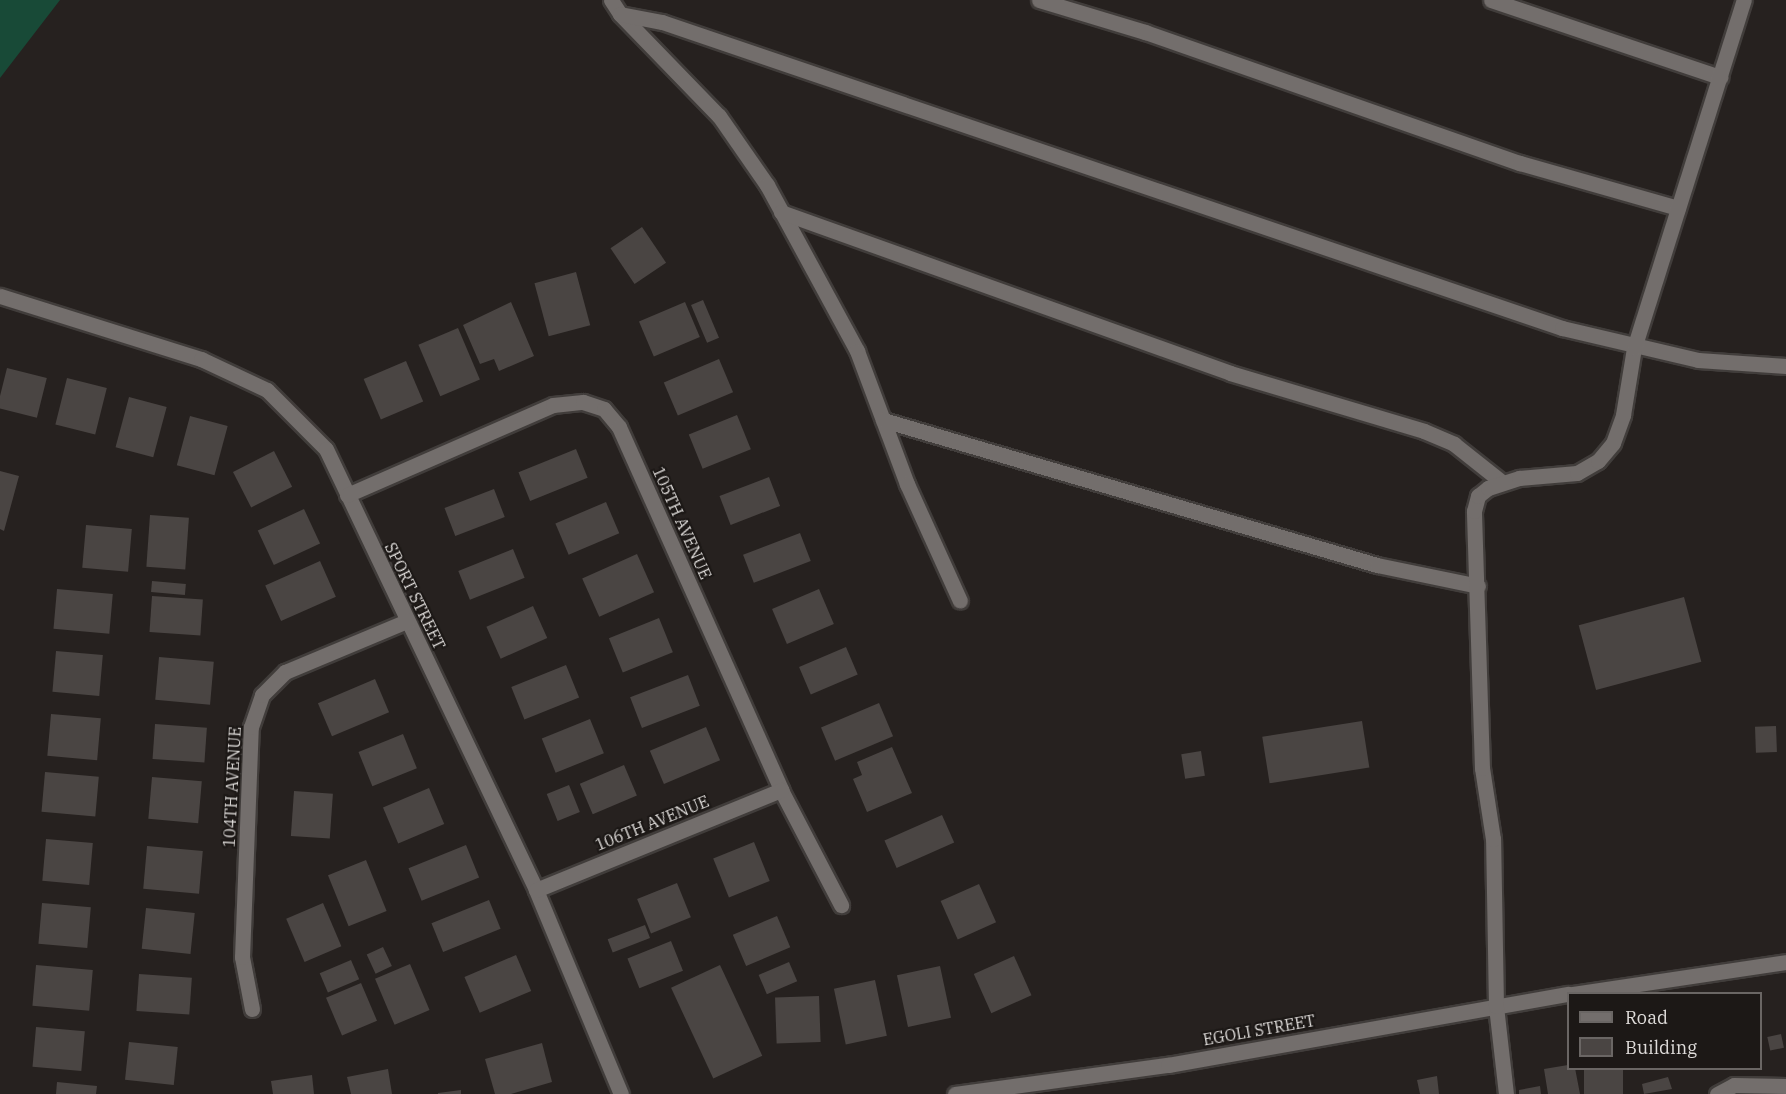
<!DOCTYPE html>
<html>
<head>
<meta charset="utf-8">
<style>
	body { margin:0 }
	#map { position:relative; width:1786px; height:1094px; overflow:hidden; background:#26211f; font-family:"IBM Plex Serif",serif }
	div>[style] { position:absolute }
	.green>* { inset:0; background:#184a37 }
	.building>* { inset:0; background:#4a4543; transform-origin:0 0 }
	.roads { filter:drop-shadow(2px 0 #413d3b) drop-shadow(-2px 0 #413d3b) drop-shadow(0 2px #413d3b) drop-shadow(0 -2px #413d3b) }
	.street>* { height:15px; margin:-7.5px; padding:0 7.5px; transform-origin:7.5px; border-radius:7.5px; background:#736e6c }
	span { translate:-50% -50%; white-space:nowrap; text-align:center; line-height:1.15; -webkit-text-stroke:4.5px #1c1816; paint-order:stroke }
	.street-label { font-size:16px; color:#dfdcda }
	.legend { position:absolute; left:1567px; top:992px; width:195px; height:78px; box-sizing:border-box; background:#1c1816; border:2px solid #6a6664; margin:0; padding:8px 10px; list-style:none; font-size:18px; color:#dfdcda }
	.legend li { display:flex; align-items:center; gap:12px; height:30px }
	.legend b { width:30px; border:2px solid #6a6664 }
</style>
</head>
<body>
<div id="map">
	<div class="green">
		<i style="clip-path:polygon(0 0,60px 0,0 78px)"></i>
	</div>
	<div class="building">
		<i style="left:642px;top:227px;width:43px;height:38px;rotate:56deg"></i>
		<i style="left:576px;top:272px;width:55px;height:43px;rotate:75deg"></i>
		<i style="left:703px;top:300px;width:41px;height:13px;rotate:67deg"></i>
		<i style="clip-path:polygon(511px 302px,534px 356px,499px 371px,494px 359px,480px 364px,463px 325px)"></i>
		<i style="left:685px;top:302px;width:38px;height:50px;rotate:67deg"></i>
		<i style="left:458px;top:328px;width:56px;height:43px;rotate:67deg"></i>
		<i style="left:719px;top:359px;width:36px;height:60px;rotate:67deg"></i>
		<i style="left:406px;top:361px;width:44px;height:46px;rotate:67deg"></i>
		<i style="left:7px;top:368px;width:41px;height:41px;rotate:14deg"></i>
		<i style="left:67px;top:378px;width:41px;height:48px;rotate:14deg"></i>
		<i style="left:129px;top:397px;width:39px;height:52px;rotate:15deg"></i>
		<i style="left:737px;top:415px;width:37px;height:52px;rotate:68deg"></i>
		<i style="left:190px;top:416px;width:39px;height:51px;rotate:15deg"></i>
		<i style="left:576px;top:449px;width:31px;height:62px;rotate:68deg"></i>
		<i style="left:274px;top:451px;width:40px;height:46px;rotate:63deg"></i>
		<i style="clip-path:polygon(0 471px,19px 476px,4px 531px,0 529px)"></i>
		<i style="left:769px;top:477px;width:31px;height:53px;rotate:69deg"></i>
		<i style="left:494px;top:489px;width:30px;height:53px;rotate:69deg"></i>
		<i style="left:606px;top:502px;width:34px;height:55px;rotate:67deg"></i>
		<i style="left:304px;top:509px;width:38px;height:51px;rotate:65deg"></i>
		<i style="left:150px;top:515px;width:39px;height:52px;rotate:4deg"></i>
		<i style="left:86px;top:525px;width:46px;height:43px;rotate:5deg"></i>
		<i style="left:800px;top:533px;width:30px;height:61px;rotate:69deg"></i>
		<i style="left:513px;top:549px;width:31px;height:59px;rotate:68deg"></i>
		<i style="left:637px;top:554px;width:42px;height:60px;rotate:66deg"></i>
		<i style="left:320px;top:561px;width:39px;height:60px;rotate:66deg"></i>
		<i style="left:152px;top:581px;width:34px;height:11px;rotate:5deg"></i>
		<i style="left:57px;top:589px;width:56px;height:40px;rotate:5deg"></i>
		<i style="left:819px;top:589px;width:38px;height:51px;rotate:67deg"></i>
		<i style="left:152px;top:596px;width:51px;height:36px;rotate:4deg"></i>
		<i style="left:1684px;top:597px;width:67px;height:109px;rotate:75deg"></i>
		<i style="left:533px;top:606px;width:35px;height:51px;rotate:66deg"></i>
		<i style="left:659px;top:618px;width:37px;height:54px;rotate:68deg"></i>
		<i style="left:846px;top:647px;width:30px;height:51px;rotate:67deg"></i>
		<i style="left:56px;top:651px;width:47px;height:41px;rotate:5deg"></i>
		<i style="left:159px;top:657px;width:55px;height:43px;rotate:5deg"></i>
		<i style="left:566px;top:665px;width:35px;height:59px;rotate:68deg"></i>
		<i style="left:688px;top:675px;width:33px;height:62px;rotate:69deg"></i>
		<i style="left:375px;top:679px;width:36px;height:62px;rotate:67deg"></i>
		<i style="left:879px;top:703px;width:36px;height:63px;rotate:67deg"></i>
		<i style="left:51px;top:714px;width:50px;height:42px;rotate:5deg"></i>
		<i style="left:590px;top:719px;width:37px;height:52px;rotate:68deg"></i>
		<i style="left:1362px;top:721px;width:47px;height:101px;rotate:81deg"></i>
		<i style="left:155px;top:724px;width:52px;height:35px;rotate:4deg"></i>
		<i style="left:1776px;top:726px;width:26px;height:21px;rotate:88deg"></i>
		<i style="left:706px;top:727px;width:36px;height:61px;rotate:67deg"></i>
		<i style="left:403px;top:734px;width:37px;height:48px;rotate:68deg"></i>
		<i style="clip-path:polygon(892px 747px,912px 793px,867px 812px,853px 779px,862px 775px,857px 762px)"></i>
		<i style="left:1201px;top:751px;width:25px;height:20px;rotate:81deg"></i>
		<i style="left:624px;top:765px;width:33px;height:48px;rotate:67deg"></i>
		<i style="left:45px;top:772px;width:54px;height:40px;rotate:5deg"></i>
		<i style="left:152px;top:777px;width:50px;height:42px;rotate:5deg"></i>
		<i style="left:569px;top:785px;width:29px;height:24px;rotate:68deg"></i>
		<i style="left:429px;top:788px;width:39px;height:50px;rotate:67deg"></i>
		<i style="left:294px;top:791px;width:39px;height:45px;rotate:4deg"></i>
		<i style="left:942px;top:815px;width:30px;height:63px;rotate:66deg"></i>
		<i style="left:46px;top:839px;width:47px;height:42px;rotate:5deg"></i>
		<i style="left:754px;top:842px;width:42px;height:44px;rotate:68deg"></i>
		<i style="left:466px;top:845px;width:35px;height:62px;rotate:68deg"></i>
		<i style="left:147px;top:846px;width:56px;height:43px;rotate:5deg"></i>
		<i style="left:366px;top:860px;width:55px;height:41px;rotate:68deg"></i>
		<i style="left:677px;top:883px;width:37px;height:43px;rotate:68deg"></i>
		<i style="left:979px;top:884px;width:42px;height:42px;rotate:66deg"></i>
		<i style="left:489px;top:900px;width:31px;height:62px;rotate:68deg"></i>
		<i style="left:42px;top:903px;width:49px;height:41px;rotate:5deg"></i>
		<i style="left:323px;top:903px;width:47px;height:40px;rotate:67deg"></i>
		<i style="left:146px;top:908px;width:49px;height:41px;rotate:6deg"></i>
		<i style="left:777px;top:916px;width:34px;height:48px;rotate:67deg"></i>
		<i style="left:645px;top:925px;width:14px;height:40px;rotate:69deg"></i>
		<i style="left:671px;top:941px;width:32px;height:47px;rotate:68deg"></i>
		<i style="left:383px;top:947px;width:21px;height:18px;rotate:65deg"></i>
		<i style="left:516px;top:955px;width:39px;height:56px;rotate:67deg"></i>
		<i style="left:1014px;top:956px;width:43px;height:44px;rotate:66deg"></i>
		<i style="left:351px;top:960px;width:21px;height:34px;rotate:67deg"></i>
		<i style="left:789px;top:962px;width:21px;height:33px;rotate:67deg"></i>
		<i style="left:410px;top:964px;width:50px;height:38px;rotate:67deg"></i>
		<i style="left:36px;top:965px;width:57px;height:41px;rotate:5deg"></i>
		<i style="left:720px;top:965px;width:100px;height:54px;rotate:65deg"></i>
		<i style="left:940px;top:966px;width:53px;height:44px;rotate:78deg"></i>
		<i style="left:139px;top:974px;width:53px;height:37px;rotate:4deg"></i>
		<i style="left:875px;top:980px;width:57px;height:42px;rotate:78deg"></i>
		<i style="left:361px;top:983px;width:41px;height:38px;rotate:67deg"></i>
		<i style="left:819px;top:996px;width:46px;height:44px;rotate:88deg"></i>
		<i style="left:36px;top:1027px;width:49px;height:40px;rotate:5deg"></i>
		<i style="left:1781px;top:1034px;width:14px;height:14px;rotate:78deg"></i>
		<i style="left:129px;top:1042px;width:49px;height:38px;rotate:6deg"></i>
		<i style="clip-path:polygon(542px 1043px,552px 1082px,511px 1094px,495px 1094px,485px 1059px)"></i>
		<i style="clip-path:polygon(1568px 1065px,1568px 1068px,1575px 1068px,1580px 1094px,1548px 1094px,1544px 1069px)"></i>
		<i style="left:1584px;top:1068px;width:39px;height:26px"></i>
		<i style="clip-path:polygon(388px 1069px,392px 1094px,351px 1094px,347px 1077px)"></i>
		<i style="clip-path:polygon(312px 1075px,314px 1094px,273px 1094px,271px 1081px)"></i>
		<i style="clip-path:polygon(1437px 1076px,1439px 1094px,1420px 1094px,1417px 1080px)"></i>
		<i style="clip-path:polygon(1668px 1077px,1672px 1089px,1644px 1094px,1642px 1084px)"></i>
		<i style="clip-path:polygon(57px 1082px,97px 1086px,96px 1094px,56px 1094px)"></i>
		<i style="clip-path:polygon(1540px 1086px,1541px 1094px,1519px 1094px,1519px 1090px)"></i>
		<i style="clip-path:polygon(461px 1090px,461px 1094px,438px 1094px,438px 1093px)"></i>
	</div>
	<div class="roads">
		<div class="street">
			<i style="left:611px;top:0;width:17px;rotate:57deg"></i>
			<i style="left:620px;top:14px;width:142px;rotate:45.9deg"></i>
			<i style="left:719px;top:116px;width:84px;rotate:55.2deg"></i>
			<i style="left:767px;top:185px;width:189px;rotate:61.5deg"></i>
			<i style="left:857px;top:351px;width:142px;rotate:69.4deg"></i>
			<i style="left:907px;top:484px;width:128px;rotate:65.6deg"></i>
			<i style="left:1039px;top:0;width:111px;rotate:16.8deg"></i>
			<i style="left:1145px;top:32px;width:397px;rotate:19.3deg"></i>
			<i style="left:1520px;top:163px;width:164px;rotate:15.9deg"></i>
			<i style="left:1491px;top:0;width:242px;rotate:18.6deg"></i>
			<i style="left:620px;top:14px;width:43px;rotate:10.8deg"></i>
			<i style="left:662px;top:22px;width:951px;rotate:18.78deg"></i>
			<i style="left:1562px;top:328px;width:140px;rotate:13.2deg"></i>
			<i style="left:1698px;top:360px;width:88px;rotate:3.9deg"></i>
			<i style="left:781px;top:212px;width:477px;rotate:19.7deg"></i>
			<i style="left:1230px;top:373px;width:202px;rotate:16.6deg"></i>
			<i style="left:1424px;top:431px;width:33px;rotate:23deg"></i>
			<i style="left:1454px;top:444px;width:61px;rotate:38.4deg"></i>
			<i style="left:0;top:296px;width:211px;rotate:17.4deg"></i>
			<i style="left:201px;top:359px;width:73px;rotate:25.2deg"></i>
			<i style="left:267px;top:390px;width:83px;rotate:45deg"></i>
			<i style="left:326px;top:449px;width:488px;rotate:64.5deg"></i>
			<i style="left:536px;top:890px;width:221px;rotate:67.4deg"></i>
			<i style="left:883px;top:420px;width:515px;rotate:16.36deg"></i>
			<i style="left:1377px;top:565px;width:103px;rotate:11.7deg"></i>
			<i style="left:347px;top:495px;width:225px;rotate:-23.6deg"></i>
			<i style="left:553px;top:405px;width:30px;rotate:-6deg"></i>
			<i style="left:583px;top:402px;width:22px;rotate:18deg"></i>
			<i style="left:604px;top:409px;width:23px;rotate:50deg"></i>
			<i style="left:619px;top:427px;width:398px;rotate:65.9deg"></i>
			<i style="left:781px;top:790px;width:130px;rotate:62.4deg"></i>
			<i style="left:536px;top:890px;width:265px;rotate:-22.2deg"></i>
			<i style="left:1572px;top:994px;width:216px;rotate:-8.5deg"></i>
			<i style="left:252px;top:1009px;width:53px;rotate:-100.9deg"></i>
			<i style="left:242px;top:957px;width:230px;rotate:-87.8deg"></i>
			<i style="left:251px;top:727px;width:34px;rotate:-71deg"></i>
			<i style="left:262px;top:695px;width:33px;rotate:-45deg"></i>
			<i style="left:285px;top:672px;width:132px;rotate:-22.7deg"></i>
			<i style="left:955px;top:1094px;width:215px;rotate:-7.8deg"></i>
			<i style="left:1168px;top:1065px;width:406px;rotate:-10.1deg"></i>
			<i style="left:1506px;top:1094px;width:89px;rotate:-96.5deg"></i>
			<i style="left:1496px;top:1006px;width:167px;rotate:-91deg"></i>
			<i style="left:1493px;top:839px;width:72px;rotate:-98.8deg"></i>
			<i style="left:1482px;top:768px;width:257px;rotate:-91.8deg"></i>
			<i style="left:1474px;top:511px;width:16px;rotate:-75deg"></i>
			<i style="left:1478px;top:496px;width:13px;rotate:-39deg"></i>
			<i style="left:1488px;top:488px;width:33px;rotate:-18deg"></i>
			<i style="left:1519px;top:478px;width:58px;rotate:-4.9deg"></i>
			<i style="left:1577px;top:473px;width:24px;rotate:-30deg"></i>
			<i style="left:1598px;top:461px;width:23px;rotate:-50deg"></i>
			<i style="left:1613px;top:443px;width:30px;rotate:-70deg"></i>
			<i style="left:1623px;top:415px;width:68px;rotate:-80.7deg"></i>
			<i style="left:1634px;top:348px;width:365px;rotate:-72.5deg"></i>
			<i style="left:1717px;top:1094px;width:19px;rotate:-28deg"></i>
			<i style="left:1734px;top:1085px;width:52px;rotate:1.1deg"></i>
		</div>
	</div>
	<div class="street-label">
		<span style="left:682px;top:523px;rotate:66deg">105TH AVENUE</span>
		<span style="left:415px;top:596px;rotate:64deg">SPORT STREET</span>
		<span style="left:232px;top:787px;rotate:-87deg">104TH AVENUE</span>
		<span style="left:652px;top:823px;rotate:-22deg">106TH AVENUE</span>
		<span style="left:1259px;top:1030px;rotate:-10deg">EGOLI STREET</span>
	</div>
	<ul class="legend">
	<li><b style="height:8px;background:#736e6c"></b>Road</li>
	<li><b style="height:16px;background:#4a4543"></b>Building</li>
	</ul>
</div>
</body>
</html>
